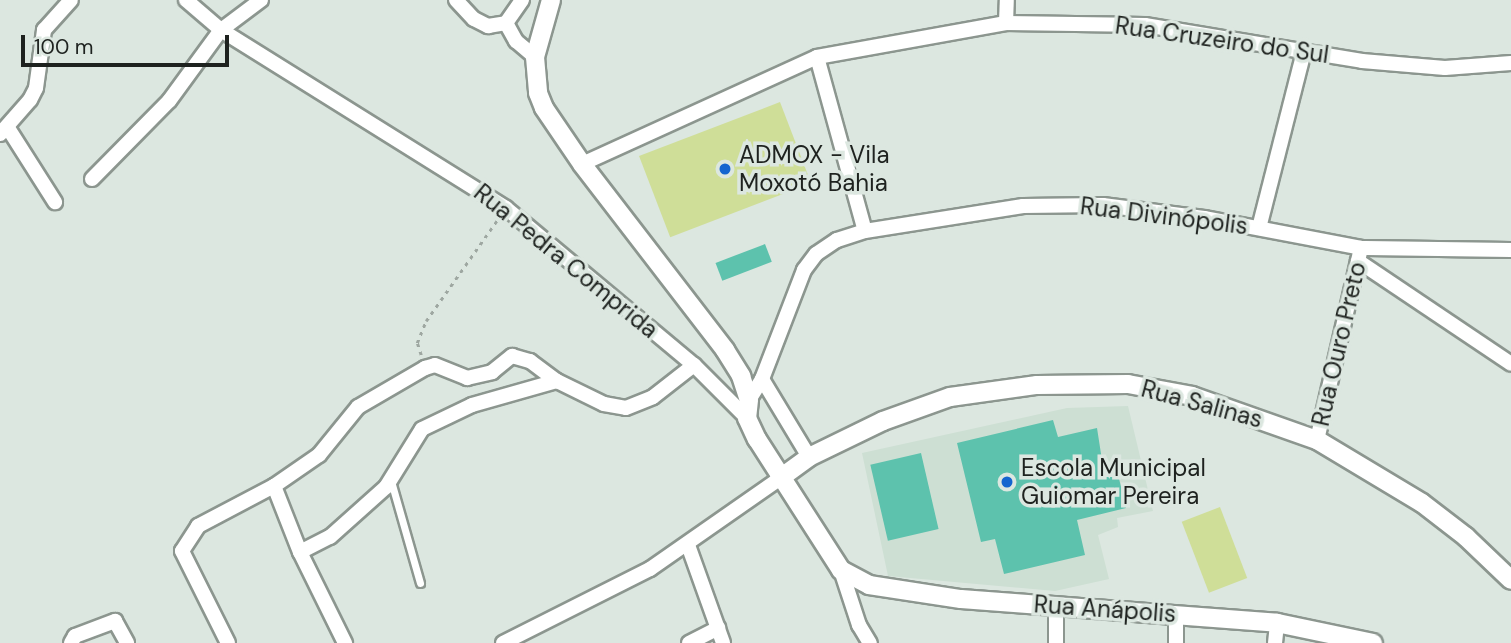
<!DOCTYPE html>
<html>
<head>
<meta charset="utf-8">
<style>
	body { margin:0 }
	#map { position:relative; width:1511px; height:643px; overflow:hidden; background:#dce7e0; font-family:"DM Sans",sans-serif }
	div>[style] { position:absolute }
	.built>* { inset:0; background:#cddfd3 }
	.green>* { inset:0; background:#cfde98; transform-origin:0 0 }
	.building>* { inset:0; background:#5dc2ad; transform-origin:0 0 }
	.path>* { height:2.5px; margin-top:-1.25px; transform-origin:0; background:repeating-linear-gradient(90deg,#9ea7a1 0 3.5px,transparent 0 8.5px) }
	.roads { filter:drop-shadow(2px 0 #8c968f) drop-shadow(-2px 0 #8c968f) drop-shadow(0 2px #8c968f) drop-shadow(0 -2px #8c968f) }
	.service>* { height:7px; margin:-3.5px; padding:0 3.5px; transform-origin:3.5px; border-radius:3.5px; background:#fff }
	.minor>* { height:14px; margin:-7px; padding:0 7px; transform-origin:7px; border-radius:7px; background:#fff }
	.tertiary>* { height:18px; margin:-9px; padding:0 9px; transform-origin:9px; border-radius:9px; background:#fff }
	.dots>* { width:19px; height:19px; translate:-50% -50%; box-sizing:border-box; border:4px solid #dce7e0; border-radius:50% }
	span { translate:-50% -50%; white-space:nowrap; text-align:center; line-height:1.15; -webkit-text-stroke:7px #dce7e0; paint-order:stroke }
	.street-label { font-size:24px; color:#1e221f }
	.poi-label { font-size:24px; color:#1e221f }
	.left { translate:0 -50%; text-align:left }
	.scale { position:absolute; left:21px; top:35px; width:208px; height:32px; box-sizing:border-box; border:4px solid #1e221f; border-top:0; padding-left:9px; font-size:21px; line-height:24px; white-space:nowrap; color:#1e221f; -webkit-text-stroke:5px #dce7e0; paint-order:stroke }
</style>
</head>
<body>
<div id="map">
	<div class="built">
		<i style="clip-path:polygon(1128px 406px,1153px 511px,1117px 518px,1118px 527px,1098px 535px,1109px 579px,1055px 591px,888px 576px,862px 453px,1067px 408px)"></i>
	</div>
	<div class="green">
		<i style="left:780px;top:102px;width:87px;height:151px;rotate:69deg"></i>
		<i style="left:1220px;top:507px;width:76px;height:41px;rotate:69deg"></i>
	</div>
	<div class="building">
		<i style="left:765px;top:244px;width:19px;height:53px;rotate:69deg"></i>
		<i style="clip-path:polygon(1053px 420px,1058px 437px,1097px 428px,1104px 473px,1117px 470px,1126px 508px,1077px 520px,1085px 555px,1004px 574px,995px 539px,981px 542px,957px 443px)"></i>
		<i style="left:921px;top:453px;width:78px;height:52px;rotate:77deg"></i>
	</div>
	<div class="path">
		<i style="left:421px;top:355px;width:13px;rotate:-108deg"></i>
		<i style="left:417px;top:343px;width:24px;rotate:-68deg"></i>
		<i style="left:426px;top:321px;width:125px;rotate:-54.8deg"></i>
	</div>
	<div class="roads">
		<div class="service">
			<i style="left:391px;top:481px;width:106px;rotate:74.1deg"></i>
		</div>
		<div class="minor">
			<i style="left:186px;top:0;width:46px;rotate:40.6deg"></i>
			<i style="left:221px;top:30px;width:336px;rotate:32deg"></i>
			<i style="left:506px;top:208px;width:245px;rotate:39.9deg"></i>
			<i style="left:694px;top:365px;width:75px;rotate:45deg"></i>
			<i style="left:456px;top:0;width:26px;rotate:47deg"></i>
			<i style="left:474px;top:19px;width:16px;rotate:27deg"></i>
			<i style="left:488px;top:26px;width:18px;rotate:-9deg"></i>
			<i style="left:506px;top:23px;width:28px;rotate:-55deg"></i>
			<i style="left:506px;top:23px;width:21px;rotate:61deg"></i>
			<i style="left:516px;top:41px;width:25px;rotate:40deg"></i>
			<i style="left:1006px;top:23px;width:23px;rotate:-88deg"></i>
			<i style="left:817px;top:57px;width:180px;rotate:74.6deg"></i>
			<i style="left:8px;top:128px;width:88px;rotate:57.6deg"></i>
			<i style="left:0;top:134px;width:45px;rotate:-48.6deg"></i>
			<i style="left:30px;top:100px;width:13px;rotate:-63deg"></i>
			<i style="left:36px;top:88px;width:59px;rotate:-82.1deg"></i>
			<i style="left:44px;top:30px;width:40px;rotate:-48deg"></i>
			<i style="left:582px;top:164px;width:258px;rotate:-24.5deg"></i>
			<i style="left:817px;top:57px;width:192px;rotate:-10.2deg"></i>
			<i style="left:1006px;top:23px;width:139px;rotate:0.8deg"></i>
			<i style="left:1145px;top:25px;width:220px;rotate:9.4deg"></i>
			<i style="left:1362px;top:61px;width:83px;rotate:4.8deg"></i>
			<i style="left:1445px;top:68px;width:66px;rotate:-4.3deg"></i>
			<i style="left:92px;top:179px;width:110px;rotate:-45.4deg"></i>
			<i style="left:169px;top:101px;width:88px;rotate:-53.8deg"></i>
			<i style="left:221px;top:30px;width:50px;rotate:-36.9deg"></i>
			<i style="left:1259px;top:228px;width:183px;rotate:-75.7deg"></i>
			<i style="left:1358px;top:261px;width:184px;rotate:33.9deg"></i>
			<i style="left:762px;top:379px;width:91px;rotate:58.9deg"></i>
			<i style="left:749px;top:400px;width:25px;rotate:-58deg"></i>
			<i style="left:762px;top:379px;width:117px;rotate:-68.9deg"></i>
			<i style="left:804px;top:270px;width:20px;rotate:-53deg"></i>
			<i style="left:816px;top:254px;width:25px;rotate:-34deg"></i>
			<i style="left:837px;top:240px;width:29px;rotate:-18deg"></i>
			<i style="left:865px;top:231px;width:160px;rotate:-9deg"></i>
			<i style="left:1023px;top:206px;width:80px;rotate:-0.7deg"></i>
			<i style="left:1103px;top:205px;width:102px;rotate:7.3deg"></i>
			<i style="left:1204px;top:218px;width:160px;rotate:10.8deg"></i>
			<i style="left:1361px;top:248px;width:150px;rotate:0.8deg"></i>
			<i style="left:1317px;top:440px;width:197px;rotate:-77.1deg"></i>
			<i style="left:274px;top:486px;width:71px;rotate:68.5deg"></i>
			<i style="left:300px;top:552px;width:102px;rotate:63.7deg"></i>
			<i style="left:688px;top:545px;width:104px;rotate:70.3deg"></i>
			<i style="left:300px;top:552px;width:34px;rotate:-27deg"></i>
			<i style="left:330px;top:537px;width:75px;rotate:-41.8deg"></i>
			<i style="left:386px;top:487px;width:68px;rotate:-58.2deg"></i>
			<i style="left:422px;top:429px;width:55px;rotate:-25.6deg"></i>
			<i style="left:472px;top:405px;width:88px;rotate:-15.8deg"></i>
			<i style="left:841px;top:570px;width:58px;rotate:71.9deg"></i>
			<i style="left:859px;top:625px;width:21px;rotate:59deg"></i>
			<i style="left:1176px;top:614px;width:29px;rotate:90deg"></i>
			<i style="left:71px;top:643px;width:8px;rotate:-60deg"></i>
			<i style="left:75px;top:636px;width:43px;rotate:-20.6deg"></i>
			<i style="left:115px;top:621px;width:25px;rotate:61deg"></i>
			<i style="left:228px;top:643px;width:103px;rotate:-116.6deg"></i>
			<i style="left:182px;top:551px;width:30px;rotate:-57deg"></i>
			<i style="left:198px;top:526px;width:86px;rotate:-27.8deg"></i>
			<i style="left:274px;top:486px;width:55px;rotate:-34.6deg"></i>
			<i style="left:319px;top:455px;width:62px;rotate:-50.9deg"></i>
			<i style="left:358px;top:407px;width:78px;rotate:-30.2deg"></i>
			<i style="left:425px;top:368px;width:10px;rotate:-17deg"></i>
			<i style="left:435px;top:365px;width:35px;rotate:22deg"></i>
			<i style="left:467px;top:378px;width:26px;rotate:-13deg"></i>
			<i style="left:492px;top:372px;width:26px;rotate:-39deg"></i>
			<i style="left:512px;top:356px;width:19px;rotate:16deg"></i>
			<i style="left:530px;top:361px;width:34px;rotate:37deg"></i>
			<i style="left:557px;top:381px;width:52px;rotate:26.1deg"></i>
			<i style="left:604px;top:404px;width:22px;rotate:10deg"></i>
			<i style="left:626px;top:408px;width:29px;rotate:-22deg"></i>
			<i style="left:653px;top:397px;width:52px;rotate:-38deg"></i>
			<i style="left:503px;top:643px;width:165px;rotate:-26.7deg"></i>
			<i style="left:650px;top:569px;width:157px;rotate:-34.9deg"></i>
			<i style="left:689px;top:643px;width:33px;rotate:-27deg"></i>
			<i style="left:1056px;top:643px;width:38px;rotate:-90deg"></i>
			<i style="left:1275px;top:643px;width:20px;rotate:-84deg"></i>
		</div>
		<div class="tertiary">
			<i style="left:551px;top:0;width:59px;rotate:105.7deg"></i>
			<i style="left:535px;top:57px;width:36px;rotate:85deg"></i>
			<i style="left:538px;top:93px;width:16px;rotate:68deg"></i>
			<i style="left:544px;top:108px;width:68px;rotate:55.8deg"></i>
			<i style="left:582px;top:164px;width:235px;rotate:52.4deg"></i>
			<i style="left:725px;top:350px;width:31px;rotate:58deg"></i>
			<i style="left:741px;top:376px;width:25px;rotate:72deg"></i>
			<i style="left:749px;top:400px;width:18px;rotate:96deg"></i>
			<i style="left:747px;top:418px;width:23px;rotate:65deg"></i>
			<i style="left:757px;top:439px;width:156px;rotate:57.3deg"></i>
			<i style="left:841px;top:570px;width:32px;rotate:28deg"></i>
			<i style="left:869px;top:585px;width:93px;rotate:8.7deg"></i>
			<i style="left:961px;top:599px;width:317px;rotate:4.3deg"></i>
			<i style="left:1277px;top:623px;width:98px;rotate:11.8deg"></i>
			<i style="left:779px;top:479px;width:37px;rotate:-36deg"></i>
			<i style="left:809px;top:457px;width:82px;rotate:-25.9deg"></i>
			<i style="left:883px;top:421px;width:71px;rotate:-19.7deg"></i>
			<i style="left:950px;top:397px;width:88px;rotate:-7.9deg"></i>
			<i style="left:1037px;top:385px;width:91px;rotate:-0.6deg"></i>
			<i style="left:1128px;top:384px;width:65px;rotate:10.6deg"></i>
			<i style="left:1192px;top:396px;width:133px;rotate:19.4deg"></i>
			<i style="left:1317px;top:440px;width:122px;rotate:31deg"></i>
			<i style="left:1422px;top:503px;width:56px;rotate:37.7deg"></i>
			<i style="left:1466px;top:537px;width:62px;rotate:43.7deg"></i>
		</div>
	</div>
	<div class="dots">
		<i style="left:725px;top:169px;background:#1465cf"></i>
		<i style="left:1007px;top:482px;background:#1465cf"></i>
	</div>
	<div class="street-label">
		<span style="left:1222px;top:40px;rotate:8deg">Rua Cruzeiro do Sul</span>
		<span style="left:1164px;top:216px;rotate:7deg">Rua Divinópolis</span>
		<span style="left:566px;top:261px;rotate:39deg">Rua Pedra Comprida</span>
		<span style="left:1339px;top:344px;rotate:-77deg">Rua Ouro Preto</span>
		<span style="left:1202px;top:404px;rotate:15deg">Rua Salinas</span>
		<span style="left:1105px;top:609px;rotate:4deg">Rua Anápolis</span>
	</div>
	<div class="poi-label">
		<span class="left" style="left:739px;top:169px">ADMOX - Vila<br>Moxotó Bahia</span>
		<span class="left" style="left:1021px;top:482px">Escola Municipal<br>Guiomar Pereira</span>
	</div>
	<div class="scale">100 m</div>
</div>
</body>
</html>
